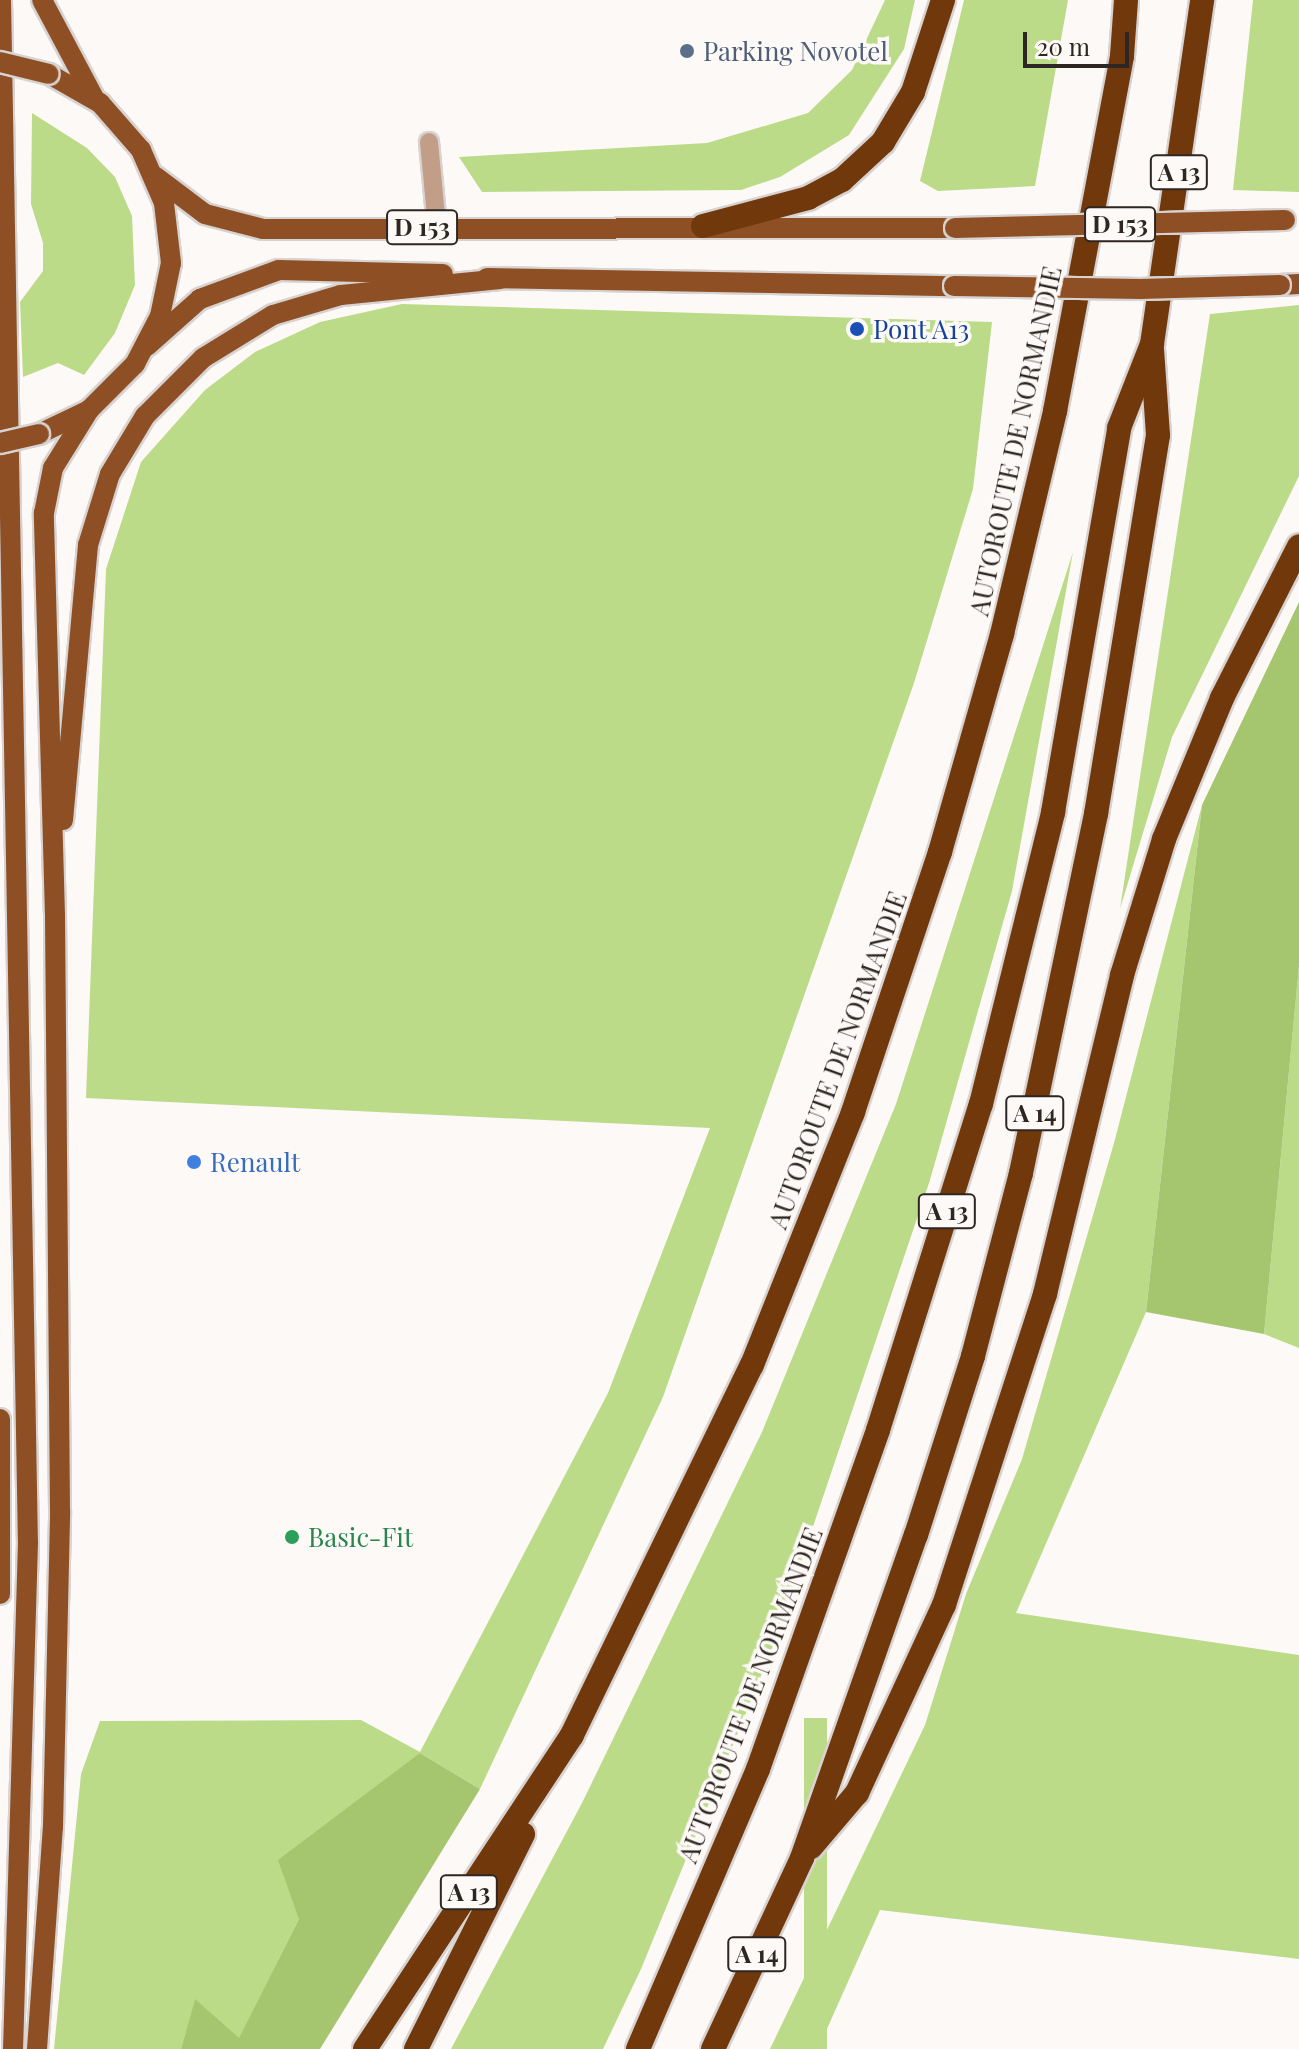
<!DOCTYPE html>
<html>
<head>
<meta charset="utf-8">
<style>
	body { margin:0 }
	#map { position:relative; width:1299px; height:2049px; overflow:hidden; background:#fdf9f7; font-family:"Playfair Display",serif }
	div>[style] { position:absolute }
	.green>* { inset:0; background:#bbdb89; transform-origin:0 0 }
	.forest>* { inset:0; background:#a5c66f }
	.roads { filter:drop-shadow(2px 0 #d8d3d1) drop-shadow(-2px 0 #d8d3d1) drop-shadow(0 2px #d8d3d1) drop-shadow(0 -2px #d8d3d1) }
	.service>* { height:18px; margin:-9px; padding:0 9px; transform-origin:9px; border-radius:9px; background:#c29d87 }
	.primary>* { height:20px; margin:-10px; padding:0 10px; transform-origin:10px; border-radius:10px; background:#8d4f23 }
	.motorway>* { height:24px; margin:-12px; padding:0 12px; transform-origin:12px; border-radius:12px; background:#70380b }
	.bridges { filter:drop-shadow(2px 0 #d8d3d1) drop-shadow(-2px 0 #d8d3d1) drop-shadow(0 2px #d8d3d1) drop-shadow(0 -2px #d8d3d1) }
	.primary-bridge>* { height:20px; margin:-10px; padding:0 10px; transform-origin:10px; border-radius:10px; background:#8d4f23 }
	.dots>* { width:22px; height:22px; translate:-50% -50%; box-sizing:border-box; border:4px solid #fdf9f7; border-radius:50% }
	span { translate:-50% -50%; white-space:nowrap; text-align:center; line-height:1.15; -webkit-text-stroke:7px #fdf9f7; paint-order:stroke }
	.shield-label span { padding:2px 6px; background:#fdf9f7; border:2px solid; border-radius:6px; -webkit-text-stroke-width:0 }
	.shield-label { font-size:24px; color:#2d2622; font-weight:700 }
	.service-label { font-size:26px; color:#4e5e75 }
	.left { translate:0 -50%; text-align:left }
	.transit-label { font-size:26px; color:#164399 }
	.street-label { font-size:26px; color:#2d2622 }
	.shop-label { font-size:26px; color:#366cbe }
	.leisure-label { font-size:26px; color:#27864d }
	.scale { position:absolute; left:1023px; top:32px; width:106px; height:36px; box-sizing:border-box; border:4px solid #2d2622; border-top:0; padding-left:10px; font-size:24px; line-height:28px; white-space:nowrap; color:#2d2622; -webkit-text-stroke:6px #fdf9f7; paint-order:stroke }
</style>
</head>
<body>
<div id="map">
	<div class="green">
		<i style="clip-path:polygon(885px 0,915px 0,904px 49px,849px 135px,780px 177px,741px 190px,482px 192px,459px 157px,707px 143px,808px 113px,852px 70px)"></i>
		<i style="clip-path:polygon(964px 0,1068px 0,1035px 186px,938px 191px,920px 181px)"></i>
		<i style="clip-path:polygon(1253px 0,1299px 0,1299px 192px,1233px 190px)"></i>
		<i style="clip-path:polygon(32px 113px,87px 148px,115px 177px,132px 216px,135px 285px,115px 333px,84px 375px,58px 363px,23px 377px,20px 302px,43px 271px,43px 243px,31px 204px)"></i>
		<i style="clip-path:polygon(402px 304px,992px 322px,973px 489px,914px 683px,663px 1397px,480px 1789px,420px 1753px,299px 1919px,239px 2039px,195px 2000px,181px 2049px,54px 2049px,81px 1774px,100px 1721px,361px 1720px,420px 1752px,608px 1393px,710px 1128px,86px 1098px,106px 569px,141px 462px,205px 390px,255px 352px,320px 322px)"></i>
		<i style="clip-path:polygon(1299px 305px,1299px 476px,1172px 737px,1120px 909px,1210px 314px)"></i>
		<i style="clip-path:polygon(1073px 552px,1012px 891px,930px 1180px,770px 1654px,641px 1969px,603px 2049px,451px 2049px,582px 1803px,762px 1432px,896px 1104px)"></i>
		<i style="clip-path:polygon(1202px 805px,1146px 1312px,1016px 1613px,1299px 1655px,1299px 1959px,880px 1910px,818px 2049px,770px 2049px,925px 1725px,966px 1594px,1022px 1459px,1114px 1143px)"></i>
		<i style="clip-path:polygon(1299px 966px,1299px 1348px,1264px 1334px)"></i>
		<i style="left:804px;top:1718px;width:23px;height:356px"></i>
	</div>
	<div class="forest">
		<i style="clip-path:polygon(1299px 602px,1299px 966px,1264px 1334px,1146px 1312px,1202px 805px)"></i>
		<i style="clip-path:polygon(420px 1753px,480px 1789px,320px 2049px,181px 2049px,195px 1999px,239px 2038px,299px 1919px,278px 1860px)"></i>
	</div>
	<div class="roads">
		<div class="service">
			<i style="left:429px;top:142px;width:85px;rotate:84.6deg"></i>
		</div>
		<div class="primary">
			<i style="left:1px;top:0;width:1542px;rotate:89deg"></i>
			<i style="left:28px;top:1542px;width:507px;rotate:91.69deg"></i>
			<i style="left:42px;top:0;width:109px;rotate:62deg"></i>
			<i style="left:156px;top:177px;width:61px;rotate:37.1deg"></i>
			<i style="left:205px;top:214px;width:60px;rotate:14.5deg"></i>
			<i style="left:263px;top:229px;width:692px;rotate:-0.08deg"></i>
			<i style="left:487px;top:278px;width:467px;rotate:1deg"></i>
			<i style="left:1280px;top:285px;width:19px;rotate:-3deg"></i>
			<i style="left:147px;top:346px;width:71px;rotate:-41.6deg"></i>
			<i style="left:200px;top:299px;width:84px;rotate:-20.2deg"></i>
			<i style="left:279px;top:270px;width:164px;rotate:1.4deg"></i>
			<i style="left:39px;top:434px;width:55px;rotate:-25.6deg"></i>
			<i style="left:89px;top:410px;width:65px;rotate:-45deg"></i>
			<i style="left:135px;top:364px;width:54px;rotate:-62.5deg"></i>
			<i style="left:160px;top:316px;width:54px;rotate:-78.3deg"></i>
			<i style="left:171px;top:263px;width:60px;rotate:-96.7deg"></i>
			<i style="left:164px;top:203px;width:58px;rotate:-113.5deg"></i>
			<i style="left:141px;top:150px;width:62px;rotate:-131.1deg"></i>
			<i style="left:100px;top:103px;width:59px;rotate:-150.4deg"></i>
			<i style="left:63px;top:820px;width:276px;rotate:-84.8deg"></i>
			<i style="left:88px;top:545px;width:74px;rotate:-72.8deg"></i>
			<i style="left:110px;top:474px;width:68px;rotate:-58.9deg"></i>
			<i style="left:145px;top:416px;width:82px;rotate:-45deg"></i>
			<i style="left:203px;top:358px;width:82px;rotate:-31.6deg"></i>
			<i style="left:273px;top:315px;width:71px;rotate:-16.4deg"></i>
			<i style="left:341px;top:295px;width:160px;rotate:-5.7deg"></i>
			<i style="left:0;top:1419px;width:175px;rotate:90deg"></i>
			<i style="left:37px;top:2049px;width:223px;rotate:-85.9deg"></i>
			<i style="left:53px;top:1827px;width:316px;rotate:-88.7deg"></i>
			<i style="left:60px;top:1511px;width:595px;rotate:-90.48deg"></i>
			<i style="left:55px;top:916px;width:403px;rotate:-91.6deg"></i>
			<i style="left:44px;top:513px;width:46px;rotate:-78.7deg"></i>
			<i style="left:53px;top:468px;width:68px;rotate:-58.2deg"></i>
		</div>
		<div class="motorway">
			<i style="left:703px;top:226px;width:109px;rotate:-14.9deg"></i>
			<i style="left:808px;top:198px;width:38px;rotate:-28deg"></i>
			<i style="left:842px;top:180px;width:56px;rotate:-42.8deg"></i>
			<i style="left:883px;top:142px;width:58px;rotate:-59deg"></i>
			<i style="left:913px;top:92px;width:97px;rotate:-71.9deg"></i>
			<i style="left:811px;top:1847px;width:71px;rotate:-49.6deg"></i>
			<i style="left:857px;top:1793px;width:207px;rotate:-65.2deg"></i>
			<i style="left:944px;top:1605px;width:327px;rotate:-72deg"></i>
			<i style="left:1045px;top:1294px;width:328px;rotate:-76.4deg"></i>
			<i style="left:1122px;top:975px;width:142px;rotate:-72.8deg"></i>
			<i style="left:1164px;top:839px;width:152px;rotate:-67.6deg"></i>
			<i style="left:1222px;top:698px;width:170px;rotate:-63.1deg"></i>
			<i style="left:365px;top:2049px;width:376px;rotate:-56.6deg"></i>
			<i style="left:572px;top:1735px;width:411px;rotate:-64.1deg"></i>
			<i style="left:752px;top:1365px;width:272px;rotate:-68.2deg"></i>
			<i style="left:853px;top:1112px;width:274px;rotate:-71.5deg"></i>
			<i style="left:940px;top:852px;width:227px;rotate:-74.1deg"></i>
			<i style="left:1002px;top:634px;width:229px;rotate:-76.6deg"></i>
			<i style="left:1055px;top:411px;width:361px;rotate:-79.3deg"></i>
			<i style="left:1122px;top:56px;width:56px;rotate:-85.9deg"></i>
			<i style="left:416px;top:2049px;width:240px;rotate:-63.5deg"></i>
			<i style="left:638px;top:2049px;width:305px;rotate:-66.8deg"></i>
			<i style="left:758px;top:1769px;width:360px;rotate:-70.5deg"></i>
			<i style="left:878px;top:1430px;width:342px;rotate:-72.5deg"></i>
			<i style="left:981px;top:1104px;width:301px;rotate:-76.1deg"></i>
			<i style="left:1053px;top:812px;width:390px;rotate:-80.2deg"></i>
			<i style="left:1119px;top:428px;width:90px;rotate:-68.6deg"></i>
			<i style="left:1152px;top:344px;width:348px;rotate:-81.7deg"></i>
			<i style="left:713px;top:2049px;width:211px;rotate:-65deg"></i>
			<i style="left:802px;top:1858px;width:343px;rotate:-70.6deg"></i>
			<i style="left:916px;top:1535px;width:188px;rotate:-72.3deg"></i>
			<i style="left:973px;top:1356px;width:189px;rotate:-75.3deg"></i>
			<i style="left:1021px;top:1173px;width:367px;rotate:-78.2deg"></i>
			<i style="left:1096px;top:814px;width:384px;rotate:-80.7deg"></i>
			<i style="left:1158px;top:435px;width:85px;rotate:-94deg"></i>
		</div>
	</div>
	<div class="bridges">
		<div class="primary-bridge">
			<i style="left:0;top:62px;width:50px;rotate:13.8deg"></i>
			<i style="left:955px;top:228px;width:330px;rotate:-1.4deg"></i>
			<i style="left:954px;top:286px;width:186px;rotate:0.9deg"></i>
			<i style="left:1140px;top:289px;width:140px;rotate:-1.6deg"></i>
			<i style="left:0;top:443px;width:40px;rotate:-13deg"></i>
		</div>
	</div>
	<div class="dots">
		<i style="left:687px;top:51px;background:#5c6f8a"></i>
		<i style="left:857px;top:329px;background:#1a4fb4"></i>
		<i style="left:194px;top:1162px;background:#3f7fe0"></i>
		<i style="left:292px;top:1537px;background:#2e9e5b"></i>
	</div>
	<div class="shield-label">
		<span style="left:1179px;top:172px">A 13</span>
		<span style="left:1120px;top:224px">D 153</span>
		<span style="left:422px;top:227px">D 153</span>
		<span style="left:1035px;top:1113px">A 14</span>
		<span style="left:947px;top:1211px">A 13</span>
		<span style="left:469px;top:1892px">A 13</span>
		<span style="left:757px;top:1954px">A 14</span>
	</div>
	<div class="service-label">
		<span class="left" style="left:703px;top:51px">Parking Novotel</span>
	</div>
	<div class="transit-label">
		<span class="left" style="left:873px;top:329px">Pont A13</span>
	</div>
	<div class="street-label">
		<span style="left:1015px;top:441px;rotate:-78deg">AUTOROUTE DE NORMANDIE</span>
		<span style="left:837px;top:1060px;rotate:-70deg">AUTOROUTE DE NORMANDIE</span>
		<span style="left:750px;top:1695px;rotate:-69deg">AUTOROUTE DE NORMANDIE</span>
	</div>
	<div class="shop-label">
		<span class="left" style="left:210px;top:1162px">Renault</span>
	</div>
	<div class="leisure-label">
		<span class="left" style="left:308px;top:1537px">Basic-Fit</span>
	</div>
	<div class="scale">20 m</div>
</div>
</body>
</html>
